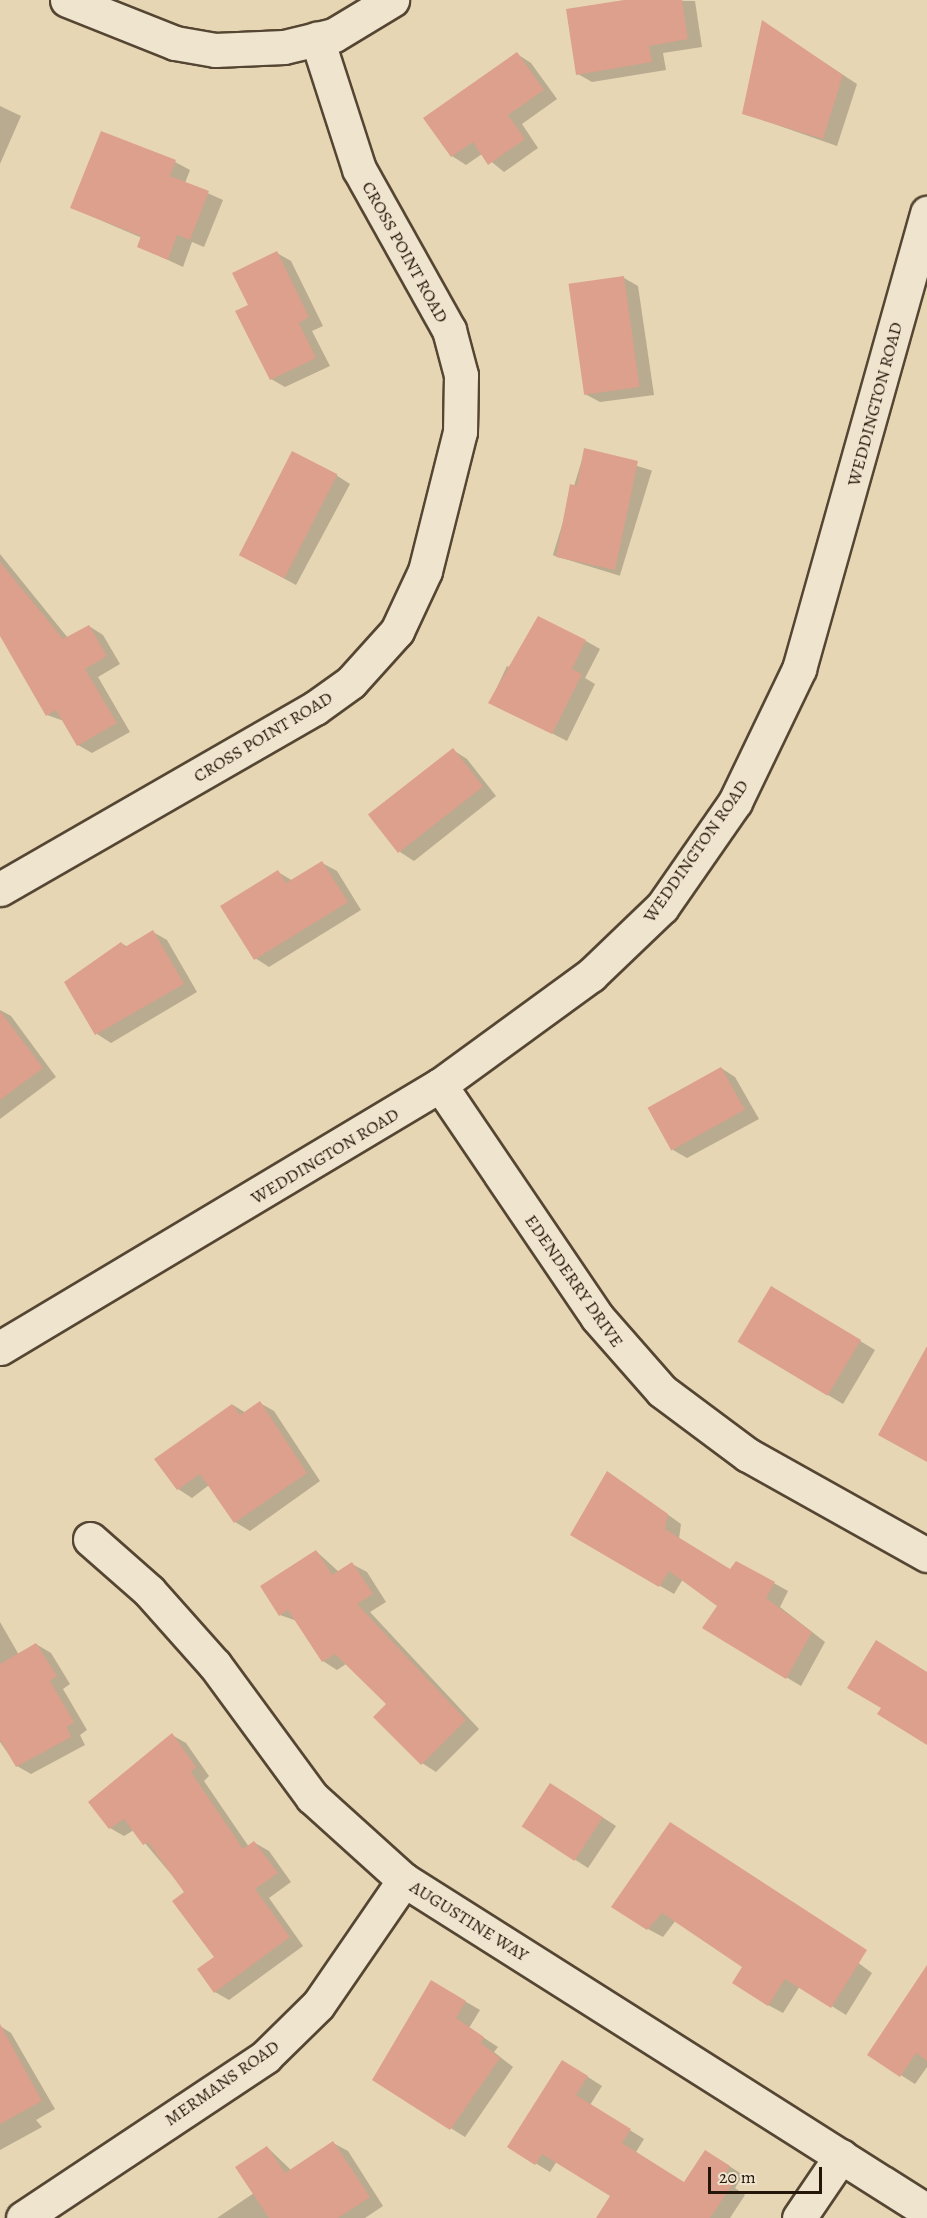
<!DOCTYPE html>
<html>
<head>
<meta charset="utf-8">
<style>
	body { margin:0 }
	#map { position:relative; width:927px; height:2218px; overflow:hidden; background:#e7d6b4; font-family:Alegreya,serif }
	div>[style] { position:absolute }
	.shadow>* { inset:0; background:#0003; transform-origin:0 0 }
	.building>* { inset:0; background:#dca08d; transform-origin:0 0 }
	.roads { filter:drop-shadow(2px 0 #554633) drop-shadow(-2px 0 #554633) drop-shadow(0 2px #554633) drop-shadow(0 -2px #554633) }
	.street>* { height:33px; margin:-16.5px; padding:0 16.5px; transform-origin:16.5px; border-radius:16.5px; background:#efe4ce }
	.secondary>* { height:33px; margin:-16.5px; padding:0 16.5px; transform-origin:16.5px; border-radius:16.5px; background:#efe4ce }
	span { translate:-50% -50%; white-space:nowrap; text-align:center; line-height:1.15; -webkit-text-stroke:4.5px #efe4ce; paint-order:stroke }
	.street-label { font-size:18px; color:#241608 }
	.scale { position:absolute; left:708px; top:2167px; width:114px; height:27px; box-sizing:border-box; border:3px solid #241608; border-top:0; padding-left:8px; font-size:18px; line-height:21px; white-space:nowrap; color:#241608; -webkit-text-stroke:4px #efe4ce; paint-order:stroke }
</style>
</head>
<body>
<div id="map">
	<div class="shadow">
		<i style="clip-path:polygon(633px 0,695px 1px,702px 47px,663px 53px,666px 70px,592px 82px,578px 74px)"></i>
		<i style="clip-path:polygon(776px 31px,857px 84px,837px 146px,743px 113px)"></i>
		<i style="clip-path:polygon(517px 54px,531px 63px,557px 99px,522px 124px,538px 148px,504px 172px,482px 154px,466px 165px,452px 156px)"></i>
		<i style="clip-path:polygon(0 106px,21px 116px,0 164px)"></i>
		<i style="clip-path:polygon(175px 162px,190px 170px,185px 183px,223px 200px,204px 247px,192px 242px,183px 267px,138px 246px,142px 238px,72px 208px)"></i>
		<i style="clip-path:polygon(277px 253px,291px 261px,323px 326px,312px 331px,330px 366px,285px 387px,271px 379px,250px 306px)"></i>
		<i style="clip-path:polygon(624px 278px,638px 286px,654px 395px,600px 402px,585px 394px)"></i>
		<i style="left:585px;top:450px;width:70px;height:110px;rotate:17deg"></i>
		<i style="clip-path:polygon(336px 475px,350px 484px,296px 585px,254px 562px)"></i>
		<i style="clip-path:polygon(0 554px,68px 638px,89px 626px,103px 635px,120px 664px,98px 677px,130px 732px,92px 753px,78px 745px,64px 721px,47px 715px,0 633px)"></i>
		<i style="clip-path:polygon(586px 641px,600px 649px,585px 678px,595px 684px,567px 741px,490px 702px,507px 666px,514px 669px)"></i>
		<i style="clip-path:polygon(453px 750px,467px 759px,496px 796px,414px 861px,400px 852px)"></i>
		<i style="clip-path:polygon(322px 863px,337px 871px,361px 910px,269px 967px,255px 958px,278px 872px,293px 881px)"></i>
		<i style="clip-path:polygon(153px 932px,167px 940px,197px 992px,111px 1043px,97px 1034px,66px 982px,121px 943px,128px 947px)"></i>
		<i style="clip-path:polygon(0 1010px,11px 1016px,56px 1077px,0 1119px)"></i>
		<i style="clip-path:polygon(721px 1068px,735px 1077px,759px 1119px,687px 1158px,673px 1150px)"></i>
		<i style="clip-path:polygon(786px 1296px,875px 1350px,843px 1404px,828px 1395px)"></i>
		<i style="clip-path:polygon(260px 1403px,274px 1411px,320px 1481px,250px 1531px,235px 1522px,209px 1485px,192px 1498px,178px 1489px,233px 1405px,246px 1413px)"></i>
		<i style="clip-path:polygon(622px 1482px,681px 1524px,679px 1539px,731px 1571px,736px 1562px,788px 1591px,780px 1607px,825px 1642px,801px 1686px,704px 1628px,719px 1605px,683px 1579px,674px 1594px,572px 1534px)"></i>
		<i style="clip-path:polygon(316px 1551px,339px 1572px,352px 1564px,367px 1572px,386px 1602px,370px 1612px,479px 1729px,436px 1772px,422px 1763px,388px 1704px,346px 1664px,337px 1670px,323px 1661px,297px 1621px,280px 1615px)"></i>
		<i style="clip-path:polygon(0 1622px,19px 1655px,36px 1644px,51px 1653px,70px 1684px,63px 1689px,87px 1730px,80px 1735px,85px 1745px,31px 1774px,17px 1766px,0 1742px)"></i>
		<i style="clip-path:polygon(172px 1735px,186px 1743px,209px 1776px,204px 1781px,249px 1847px,255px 1843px,269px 1851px,291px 1882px,269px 1898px,303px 1946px,229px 2000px,215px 1992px,216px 1958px,186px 1892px,134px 1830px,124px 1836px,110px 1828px)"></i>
		<i style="clip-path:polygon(565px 1793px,616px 1826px,588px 1868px,523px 1826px)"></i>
		<i style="clip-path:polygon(671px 1824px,872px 1973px,846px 2015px,800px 1986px,783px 2013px,768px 2005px,744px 1966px,676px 1920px,663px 1937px,648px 1929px)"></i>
		<i style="clip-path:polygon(927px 1976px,927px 2067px,915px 2084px,869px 2055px)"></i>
		<i style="clip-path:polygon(432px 1982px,480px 2010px,469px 2028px,498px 2047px,494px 2052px,513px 2067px,465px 2137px,374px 2080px)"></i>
		<i style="clip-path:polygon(0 2026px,11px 2033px,55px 2109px,36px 2120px,42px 2127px,0 2150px)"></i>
		<i style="clip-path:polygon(577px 2070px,602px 2086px,590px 2105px,644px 2139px,636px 2152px,685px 2184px,720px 2160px,743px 2175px,735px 2188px,745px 2195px,730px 2218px,597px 2218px,612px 2195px,557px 2161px,550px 2172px,509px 2147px)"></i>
		<i style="clip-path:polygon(333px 2143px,348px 2151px,383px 2206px,365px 2218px,217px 2218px,254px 2193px,268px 2148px,292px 2171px)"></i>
	</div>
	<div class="building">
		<i style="clip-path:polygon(624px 0,682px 0,688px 39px,649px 46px,652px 62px,576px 75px,566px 9px)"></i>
		<i style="clip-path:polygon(762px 20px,843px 75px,823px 139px,742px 114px)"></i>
		<i style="clip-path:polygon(517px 52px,544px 90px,508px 115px,525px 139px,488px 165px,473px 142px,451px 157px,423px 118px)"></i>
		<i style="clip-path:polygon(101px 131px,176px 160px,170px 176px,209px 191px,190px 240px,177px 235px,168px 260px,137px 247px,141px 236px,70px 208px)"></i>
		<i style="clip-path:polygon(277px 251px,309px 317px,299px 323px,316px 358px,270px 380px,235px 311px,248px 305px,232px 273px)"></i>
		<i style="left:624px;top:276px;width:112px;height:56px;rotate:82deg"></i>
		<i style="clip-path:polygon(584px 448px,638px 461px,615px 570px,556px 557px,570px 484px,577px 486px)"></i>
		<i style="left:292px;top:451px;width:51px;height:117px;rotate:27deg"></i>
		<i style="clip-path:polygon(0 562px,63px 639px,89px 625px,107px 656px,85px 669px,117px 723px,77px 746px,56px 710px,46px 716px,0 636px)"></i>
		<i style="clip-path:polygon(538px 616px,586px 640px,572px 669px,582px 674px,552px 734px,488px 703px)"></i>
		<i style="left:453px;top:748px;width:49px;height:108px;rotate:52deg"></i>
		<i style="clip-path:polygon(322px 861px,348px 902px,254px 960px,220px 906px,278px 870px,286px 883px)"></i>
		<i style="clip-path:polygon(153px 930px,184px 984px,95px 1035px,64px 982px,121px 942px,125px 947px)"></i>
		<i style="clip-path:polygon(0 1011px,43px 1068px,0 1100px)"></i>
		<i style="left:721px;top:1067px;width:49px;height:84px;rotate:61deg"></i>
		<i style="left:771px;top:1286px;width:105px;height:65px;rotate:31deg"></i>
		<i style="clip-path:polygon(927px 1346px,927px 1462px,878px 1435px)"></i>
		<i style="clip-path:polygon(260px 1401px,307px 1473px,234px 1523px,200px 1474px,177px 1490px,154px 1459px,232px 1404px,240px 1415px)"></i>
		<i style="clip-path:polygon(607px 1471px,668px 1514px,665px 1529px,730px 1569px,736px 1561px,775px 1582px,766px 1598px,812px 1632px,786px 1679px,702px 1628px,717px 1606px,669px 1571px,659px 1587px,570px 1535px)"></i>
		<i style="clip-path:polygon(316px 1550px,332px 1575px,352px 1562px,373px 1594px,357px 1604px,466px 1720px,421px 1765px,373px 1717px,386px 1704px,335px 1654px,322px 1662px,288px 1610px,279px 1616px,260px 1586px)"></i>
		<i style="clip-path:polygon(876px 1640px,927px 1672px,927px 1745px,877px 1714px,881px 1708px,847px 1688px)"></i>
		<i style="clip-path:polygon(36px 1643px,57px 1676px,50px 1681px,74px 1722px,67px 1727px,71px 1737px,16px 1767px,0 1740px,0 1664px)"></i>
		<i style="clip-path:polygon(172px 1733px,196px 1767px,191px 1772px,243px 1849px,254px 1841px,278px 1873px,255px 1889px,290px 1937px,214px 1993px,197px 1969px,214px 1957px,172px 1901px,184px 1892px,148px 1842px,143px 1845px,124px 1819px,109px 1829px,88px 1802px)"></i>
		<i style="left:550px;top:1783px;width:63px;height:52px;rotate:33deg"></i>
		<i style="clip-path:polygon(670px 1822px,867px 1950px,831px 2008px,785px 1979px,768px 2006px,732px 1983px,742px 1967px,662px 1913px,647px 1930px,611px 1907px)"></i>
		<i style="clip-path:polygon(927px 1965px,927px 2061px,916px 2053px,900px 2077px,867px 2055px)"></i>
		<i style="clip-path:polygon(431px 1980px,466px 2001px,456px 2018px,484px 2037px,481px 2043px,500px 2058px,450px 2130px,372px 2080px)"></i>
		<i style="clip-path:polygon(0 2024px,42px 2101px,0 2124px)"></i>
		<i style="clip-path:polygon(562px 2060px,588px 2076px,576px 2095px,631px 2129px,622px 2143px,684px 2182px,705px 2150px,730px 2166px,722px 2179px,732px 2185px,710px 2218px,596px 2218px,610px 2196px,542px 2154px,535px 2165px,507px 2147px)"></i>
		<i style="clip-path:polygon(333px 2141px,370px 2197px,338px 2218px,269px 2218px,235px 2167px,267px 2146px,285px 2173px)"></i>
	</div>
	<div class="roads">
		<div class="street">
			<i style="left:67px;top:0;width:116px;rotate:21.7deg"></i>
			<i style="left:175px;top:43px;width:41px;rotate:9.9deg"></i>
			<i style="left:215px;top:50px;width:69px;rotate:-2.5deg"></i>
			<i style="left:284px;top:47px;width:51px;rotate:-13.5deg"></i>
			<i style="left:334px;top:35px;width:68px;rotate:-31.1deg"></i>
			<i style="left:0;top:889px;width:363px;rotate:-29.9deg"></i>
			<i style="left:315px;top:708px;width:44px;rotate:-35.8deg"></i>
			<i style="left:351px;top:682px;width:69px;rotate:-48deg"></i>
			<i style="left:397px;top:631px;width:66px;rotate:-65deg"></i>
			<i style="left:425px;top:571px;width:143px;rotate:-75.9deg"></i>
			<i style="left:460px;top:432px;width:57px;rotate:-89deg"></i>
			<i style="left:461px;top:375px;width:47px;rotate:-104.9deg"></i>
			<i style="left:449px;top:330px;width:184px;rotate:-119.2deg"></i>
			<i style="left:359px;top:169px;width:137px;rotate:-107.9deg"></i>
			<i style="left:440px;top:1085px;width:280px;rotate:55.9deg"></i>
			<i style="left:597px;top:1317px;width:98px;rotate:48.7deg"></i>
			<i style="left:662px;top:1391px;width:107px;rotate:36.7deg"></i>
			<i style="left:748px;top:1455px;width:205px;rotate:29.2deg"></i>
			<i style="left:90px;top:1539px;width:79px;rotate:41.4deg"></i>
			<i style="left:149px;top:1591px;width:99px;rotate:48.3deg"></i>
			<i style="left:215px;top:1665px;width:164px;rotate:53.7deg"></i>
			<i style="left:312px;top:1797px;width:124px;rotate:42.1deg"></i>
			<i style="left:404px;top:1880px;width:619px;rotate:32.33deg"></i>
			<i style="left:23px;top:2218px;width:291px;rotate:-33.6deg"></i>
			<i style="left:265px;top:2057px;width:74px;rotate:-44.5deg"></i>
			<i style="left:318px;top:2005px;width:152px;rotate:-55.5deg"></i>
			<i style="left:799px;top:2218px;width:75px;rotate:-55.9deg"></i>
		</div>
		<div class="secondary">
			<i style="left:0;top:1348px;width:513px;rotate:-30.87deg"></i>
			<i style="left:440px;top:1085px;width:187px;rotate:-36.1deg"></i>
			<i style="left:591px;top:975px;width:98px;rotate:-43.8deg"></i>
			<i style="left:662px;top:907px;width:128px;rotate:-55.2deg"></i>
			<i style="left:735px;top:802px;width:148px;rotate:-64.3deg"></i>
			<i style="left:799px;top:669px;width:474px;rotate:-74.3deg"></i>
		</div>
	</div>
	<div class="street-label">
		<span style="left:405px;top:252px;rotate:61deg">CROSS POINT ROAD</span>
		<span style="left:875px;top:404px;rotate:-75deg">WEDDINGTON ROAD</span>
		<span style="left:263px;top:737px;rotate:-31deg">CROSS POINT ROAD</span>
		<span style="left:696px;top:851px;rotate:-55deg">WEDDINGTON ROAD</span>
		<span style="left:325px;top:1156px;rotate:-31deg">WEDDINGTON ROAD</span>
		<span style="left:574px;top:1281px;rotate:55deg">EDENDERRY DRIVE</span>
		<span style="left:469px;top:1921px;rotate:32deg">AUGUSTINE WAY</span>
		<span style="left:222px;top:2083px;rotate:-35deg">MERMANS ROAD</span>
	</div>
	<div class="scale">20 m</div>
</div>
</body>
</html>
